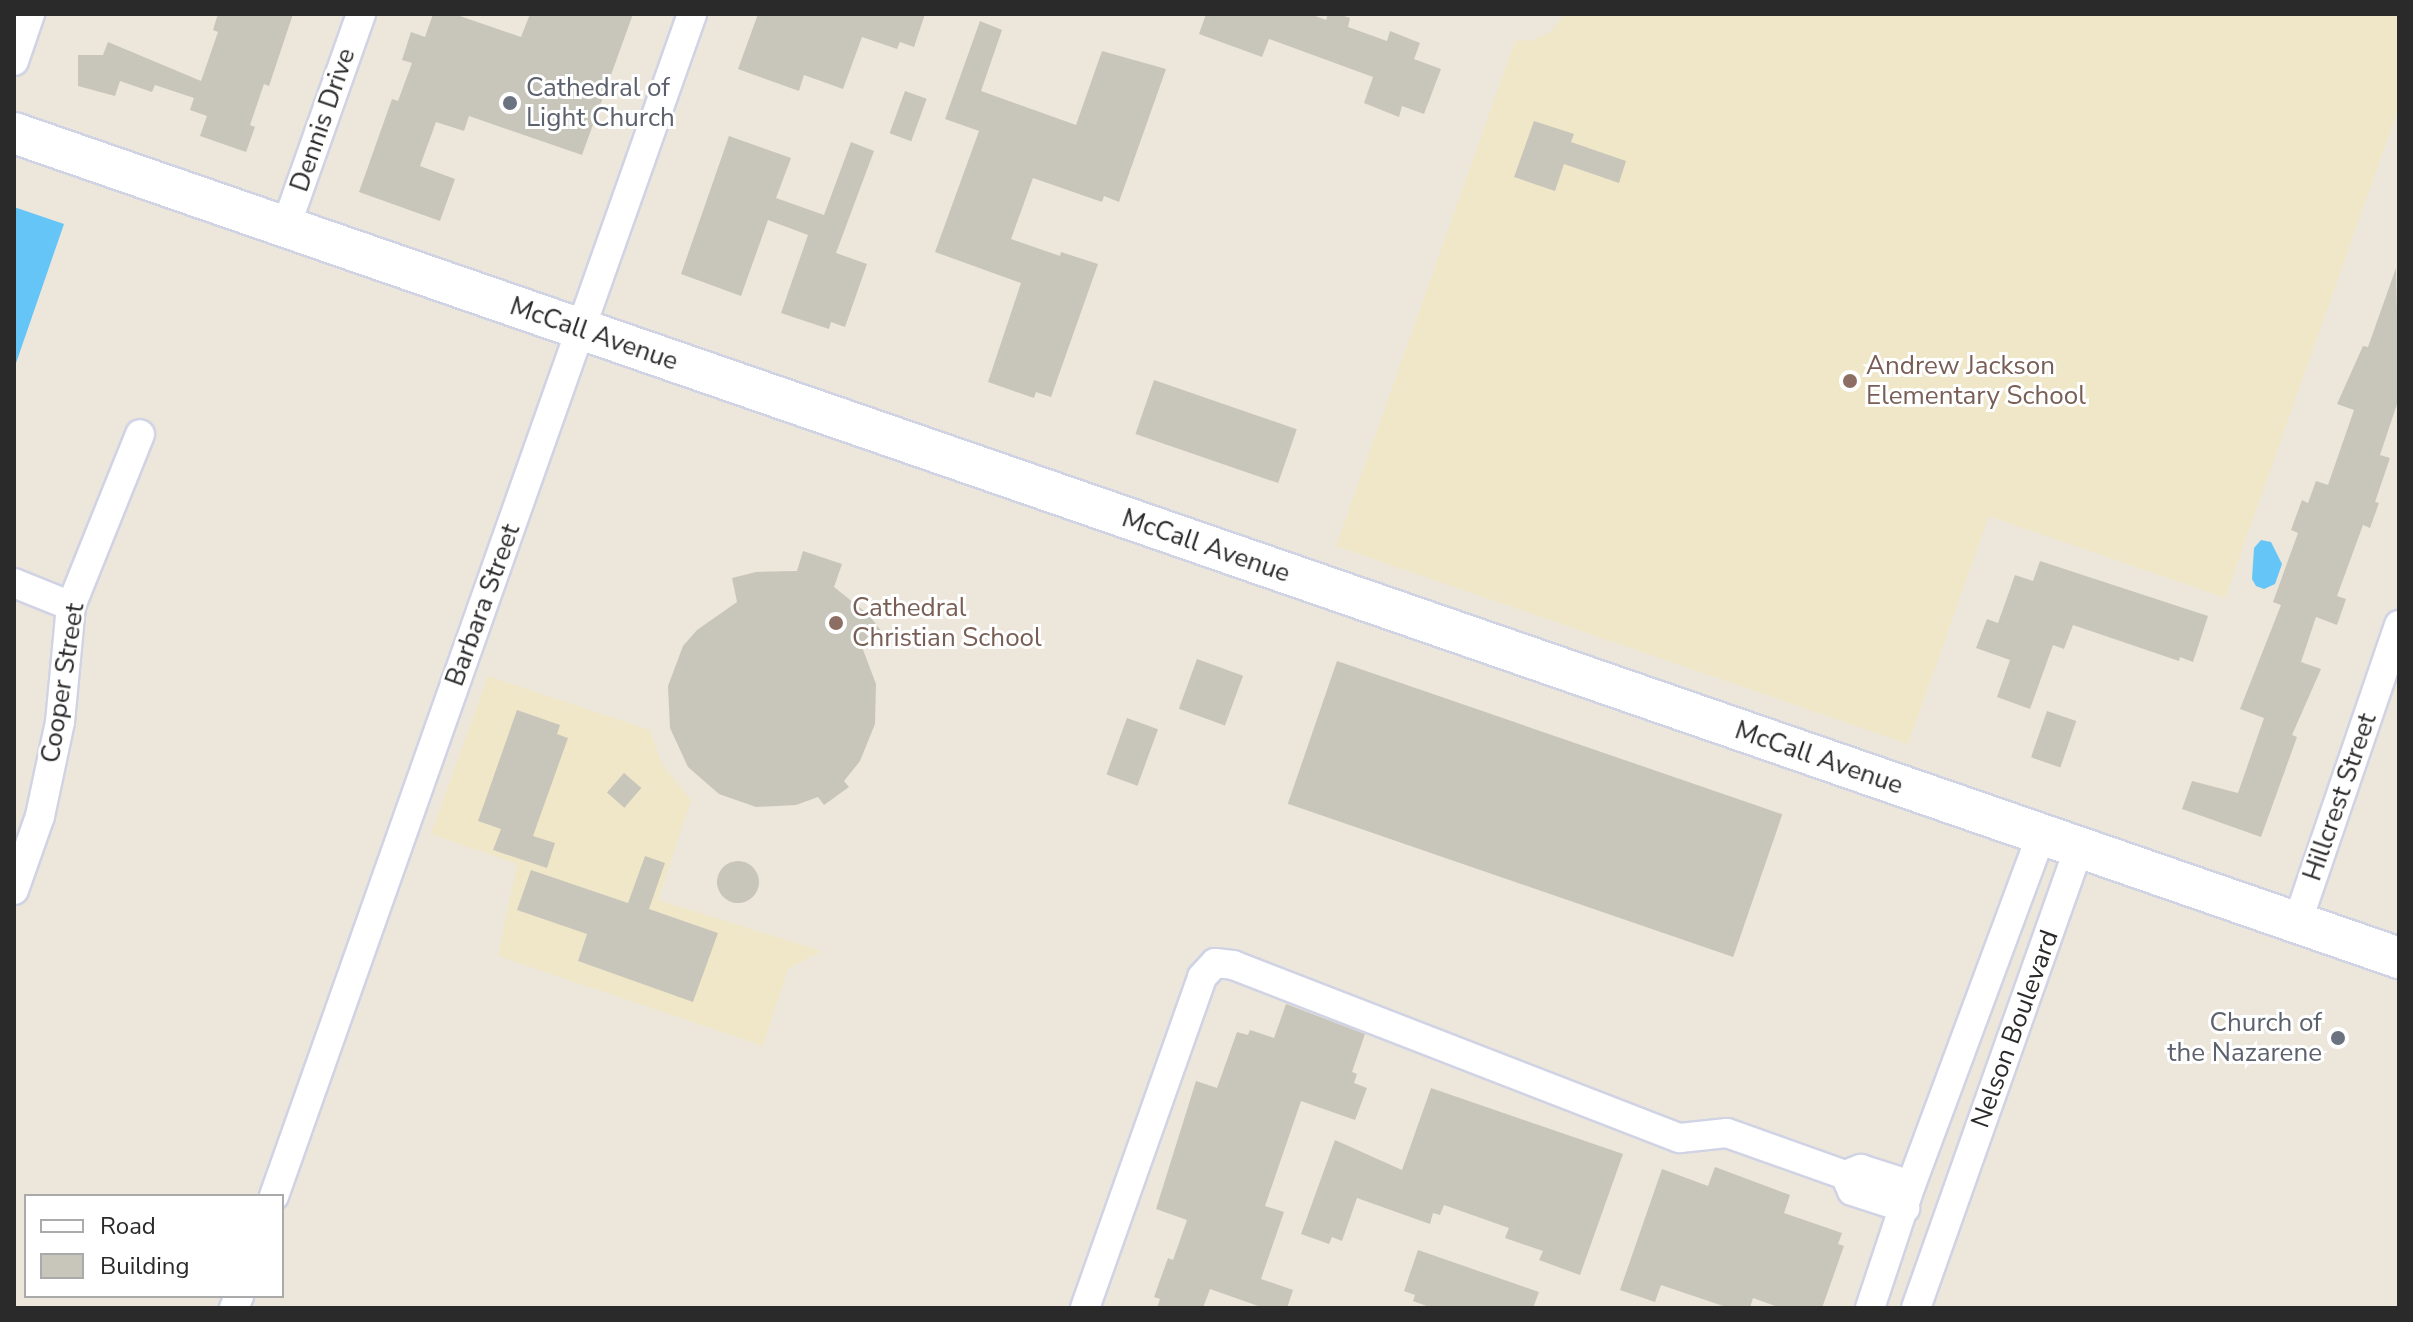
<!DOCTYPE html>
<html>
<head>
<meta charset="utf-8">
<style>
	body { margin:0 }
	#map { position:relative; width:2413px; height:1322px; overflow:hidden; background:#ede7db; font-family:"Nunito Sans",sans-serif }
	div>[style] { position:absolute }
	.education>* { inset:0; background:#f0e7c9 }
	.water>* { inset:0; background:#66c5f7 }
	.building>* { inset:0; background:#c8c5ba; transform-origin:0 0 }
	.round { border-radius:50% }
	.roads { filter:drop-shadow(2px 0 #d0d3e4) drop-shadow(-2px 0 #d0d3e4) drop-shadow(0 2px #d0d3e4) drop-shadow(0 -2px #d0d3e4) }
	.minor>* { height:28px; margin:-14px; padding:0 14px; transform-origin:14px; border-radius:14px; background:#fff }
	.secondary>* { height:40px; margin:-20px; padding:0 20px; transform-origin:20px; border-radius:20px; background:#fff }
	.dots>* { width:22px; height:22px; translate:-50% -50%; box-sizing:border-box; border:4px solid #fff; border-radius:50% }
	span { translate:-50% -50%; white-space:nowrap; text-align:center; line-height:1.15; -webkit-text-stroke:6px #fff; paint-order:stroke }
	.worship-label { font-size:26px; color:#5b616d }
	.left { translate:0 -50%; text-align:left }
	.right { translate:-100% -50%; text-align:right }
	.street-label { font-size:26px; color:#2a2a2a }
	.education-label { font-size:26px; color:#785e54 }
	.frame { position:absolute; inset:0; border:16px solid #2a2a2a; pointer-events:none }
	.legend { position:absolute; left:24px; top:1194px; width:260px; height:104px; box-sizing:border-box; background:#fff; border:2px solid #aaa; margin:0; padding:10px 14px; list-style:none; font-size:24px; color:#2a2a2a }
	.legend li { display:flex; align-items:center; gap:16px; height:40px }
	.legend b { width:40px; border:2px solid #aaa }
</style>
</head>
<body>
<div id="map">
	<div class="education">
		<i style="clip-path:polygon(1565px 14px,2399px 14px,2399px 107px,2225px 598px,1989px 516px,1908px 744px,1336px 546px,1515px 41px,1532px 40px,1549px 33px)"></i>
		<i style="clip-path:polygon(488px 676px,650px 730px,662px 764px,691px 800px,658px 900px,822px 951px,788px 969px,763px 1046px,498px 956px,517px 864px,431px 834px)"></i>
	</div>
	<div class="water">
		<i style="clip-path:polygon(14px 207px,64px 224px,14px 369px)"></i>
		<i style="clip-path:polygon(2261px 540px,2271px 542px,2282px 564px,2275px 584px,2264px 589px,2256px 586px,2252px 579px,2254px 548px)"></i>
	</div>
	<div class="building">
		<i style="clip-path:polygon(218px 14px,293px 14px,269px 86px,264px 84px,250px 125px,255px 127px,246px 152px,200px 136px,207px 116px,190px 110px,194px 98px,155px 85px,152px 92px,120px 81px,115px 96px,78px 86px,78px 55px,103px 55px,108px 42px,201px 81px,218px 32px,213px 30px)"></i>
		<i style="clip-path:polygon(433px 14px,454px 14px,521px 37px,530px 14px,633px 14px,582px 155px,469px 116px,464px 131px,436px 122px,420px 166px,455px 179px,440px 221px,359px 192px,392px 99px,398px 101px,412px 63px,402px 60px,411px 32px,425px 37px)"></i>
		<i style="clip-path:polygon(758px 14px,925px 14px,914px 47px,900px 42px,897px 49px,862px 37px,843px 89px,804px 75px,799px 91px,738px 69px)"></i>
		<i style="clip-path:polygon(1206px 14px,1310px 14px,1326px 20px,1328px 14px,1338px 14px,1350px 18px,1348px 27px,1387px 41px,1390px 31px,1420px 43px,1414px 59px,1441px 69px,1424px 114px,1402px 106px,1399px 117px,1364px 103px,1373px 77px,1269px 39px,1262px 57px,1199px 34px)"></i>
		<i style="clip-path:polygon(980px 21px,1002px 30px,981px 91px,1076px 125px,1102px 51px,1166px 69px,1119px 202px,1104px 196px,1102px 202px,1033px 178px,1011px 239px,1060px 256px,1061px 252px,1098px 264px,1051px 397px,1036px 392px,1034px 398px,988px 382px,1021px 283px,935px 252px,979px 131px,945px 119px)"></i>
		<i style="left:905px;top:91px;width:23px;height:45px;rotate:20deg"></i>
		<i style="clip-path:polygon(1534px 121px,1574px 134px,1571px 142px,1626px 161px,1619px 183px,1564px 164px,1555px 191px,1514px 177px)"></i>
		<i style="clip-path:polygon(729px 136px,791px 158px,776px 198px,824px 215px,851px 142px,874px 151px,836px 253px,867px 264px,845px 327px,831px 322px,829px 329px,781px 313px,808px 235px,768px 220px,741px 296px,681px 274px)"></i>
		<i style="clip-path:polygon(2396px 268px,2399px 398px,2380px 455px,2390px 458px,2375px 502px,2379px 503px,2370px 528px,2363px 525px,2337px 596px,2346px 599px,2337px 625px,2316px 617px,2301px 662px,2321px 669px,2292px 735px,2297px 737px,2261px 837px,2182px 809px,2192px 781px,2238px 793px,2264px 718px,2240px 709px,2281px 605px,2273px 602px,2298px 533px,2291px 530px,2302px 500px,2308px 503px,2316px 481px,2328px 485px,2354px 410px,2337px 404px,2363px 346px,2368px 347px)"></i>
		<i style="left:1154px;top:380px;width:151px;height:57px;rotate:19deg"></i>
		<i style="clip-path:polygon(803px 551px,842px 564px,834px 587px,869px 615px,882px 632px,862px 647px,876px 684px,875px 724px,860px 761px,844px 781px,849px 787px,824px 805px,818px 797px,796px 805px,756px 807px,719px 794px,688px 767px,670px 728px,668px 686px,683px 646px,697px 630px,737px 602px,732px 578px,756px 572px,797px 571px)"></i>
		<i style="clip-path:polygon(2040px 561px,2208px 616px,2193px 662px,2180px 657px,2179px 661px,2073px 625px,2064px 649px,2053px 645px,2030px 709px,1997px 697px,2010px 660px,1976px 648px,1987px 619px,1998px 623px,2015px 575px,2033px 581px)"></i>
		<i style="left:1197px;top:659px;width:49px;height:53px;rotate:20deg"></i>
		<i style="left:1337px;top:661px;width:471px;height:151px;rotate:19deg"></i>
		<i style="clip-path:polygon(517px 710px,560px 725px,557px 734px,568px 738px,533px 836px,555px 843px,547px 868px,493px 850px,501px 829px,478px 821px)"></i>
		<i style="left:2047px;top:711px;width:31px;height:49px;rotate:19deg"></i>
		<i style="left:1127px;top:718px;width:33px;height:60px;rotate:20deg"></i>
		<i style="left:624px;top:773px;width:23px;height:26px;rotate:41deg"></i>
		<i style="clip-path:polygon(645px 856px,665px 863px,649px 909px,718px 933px,693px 1002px,578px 961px,587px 934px,517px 910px,531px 870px,628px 903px)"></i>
		<i class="round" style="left:717px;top:861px;width:42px;height:42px"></i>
		<i style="clip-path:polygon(1286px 1004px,1365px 1034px,1352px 1072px,1357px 1074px,1354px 1083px,1367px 1088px,1355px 1120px,1301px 1101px,1265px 1206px,1284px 1212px,1261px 1279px,1293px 1290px,1287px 1308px,1264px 1308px,1210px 1289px,1203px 1308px,1157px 1308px,1160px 1299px,1154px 1297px,1168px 1258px,1173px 1260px,1187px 1220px,1156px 1209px,1196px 1081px,1217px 1088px,1237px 1032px,1248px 1035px,1250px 1030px,1274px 1038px)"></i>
		<i style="clip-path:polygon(1431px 1088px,1623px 1154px,1580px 1275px,1539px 1260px,1543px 1251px,1505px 1238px,1509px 1228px,1444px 1205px,1440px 1215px,1433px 1213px,1430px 1224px,1357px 1198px,1342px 1241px,1332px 1237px,1329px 1244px,1301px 1234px,1335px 1140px,1402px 1170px)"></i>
		<i style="clip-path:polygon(1715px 1167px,1790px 1195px,1784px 1213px,1842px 1233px,1838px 1244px,1844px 1246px,1822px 1308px,1781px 1308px,1753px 1298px,1750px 1308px,1729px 1308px,1661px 1285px,1655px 1302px,1620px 1290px,1662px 1169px,1708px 1186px)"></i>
		<i style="clip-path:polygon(1418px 1250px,1539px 1292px,1533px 1308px,1432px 1308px,1413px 1301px,1415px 1295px,1404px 1291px)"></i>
	</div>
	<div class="roads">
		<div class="minor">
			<i style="left:14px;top:61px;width:50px;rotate:-71.2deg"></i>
			<i style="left:286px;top:226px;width:225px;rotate:-70.5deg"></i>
			<i style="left:14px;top:583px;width:61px;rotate:22deg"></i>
			<i style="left:14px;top:890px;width:78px;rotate:-70.6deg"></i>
			<i style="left:40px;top:816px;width:96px;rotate:-78deg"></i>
			<i style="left:60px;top:722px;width:117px;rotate:-84.6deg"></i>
			<i style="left:71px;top:606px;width:185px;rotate:-68.1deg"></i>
			<i style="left:2297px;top:923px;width:315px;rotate:-71.1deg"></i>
			<i style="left:1845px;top:1175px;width:17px;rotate:66deg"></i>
			<i style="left:1852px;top:1191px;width:56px;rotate:17.8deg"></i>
			<i style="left:274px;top:1196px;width:1254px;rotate:-70.52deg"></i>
			<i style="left:234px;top:1308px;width:13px;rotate:-67deg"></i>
			<i style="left:1085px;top:1308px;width:351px;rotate:-70.5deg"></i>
			<i style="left:1202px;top:977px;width:19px;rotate:-47deg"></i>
			<i style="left:1215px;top:963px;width:18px;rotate:6deg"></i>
			<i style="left:1233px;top:965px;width:479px;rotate:21.2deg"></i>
			<i style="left:1680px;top:1138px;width:47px;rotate:-6.1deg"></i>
			<i style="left:1727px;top:1133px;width:125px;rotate:19.6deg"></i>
			<i style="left:1845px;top:1175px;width:17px;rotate:-21deg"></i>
			<i style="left:1861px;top:1169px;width:52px;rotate:17.7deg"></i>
			<i style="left:1870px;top:1308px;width:130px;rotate:-71.6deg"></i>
			<i style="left:1911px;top:1185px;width:373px;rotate:-69.6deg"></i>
			<i style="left:1916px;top:1308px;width:488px;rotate:-70.5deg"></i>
		</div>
		<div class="secondary">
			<i style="left:14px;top:133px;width:2524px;rotate:19.08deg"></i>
		</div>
	</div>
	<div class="dots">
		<i style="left:510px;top:103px;background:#6b7280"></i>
		<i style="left:1850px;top:381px;background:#8d6e63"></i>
		<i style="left:836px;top:623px;background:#8d6e63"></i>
		<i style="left:2338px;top:1038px;background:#6b7280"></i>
	</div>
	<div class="worship-label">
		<span class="left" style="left:526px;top:103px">Cathedral of<br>Light Church</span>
		<span class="right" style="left:2322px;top:1038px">Church of<br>the Nazarene</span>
	</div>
	<div class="street-label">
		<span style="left:323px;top:120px;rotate:-71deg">Dennis Drive</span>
		<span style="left:594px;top:334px;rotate:19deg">McCall Avenue</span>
		<span style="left:1206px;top:546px;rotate:19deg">McCall Avenue</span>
		<span style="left:483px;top:605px;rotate:-70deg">Barbara Street</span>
		<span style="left:63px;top:683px;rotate:-81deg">Cooper Street</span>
		<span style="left:1819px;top:758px;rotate:19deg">McCall Avenue</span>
		<span style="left:2340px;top:797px;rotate:-71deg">Hillcrest Street</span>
		<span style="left:2015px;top:1029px;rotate:-70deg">Nelson Boulevard</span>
	</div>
	<div class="education-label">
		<span class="left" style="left:1866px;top:381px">Andrew Jackson<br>Elementary School</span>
		<span class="left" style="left:852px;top:623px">Cathedral<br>Christian School</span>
	</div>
	<div class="frame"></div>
	<ul class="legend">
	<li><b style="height:10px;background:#fff"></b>Road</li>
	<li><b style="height:22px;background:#c8c5ba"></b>Building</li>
	</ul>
</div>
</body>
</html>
